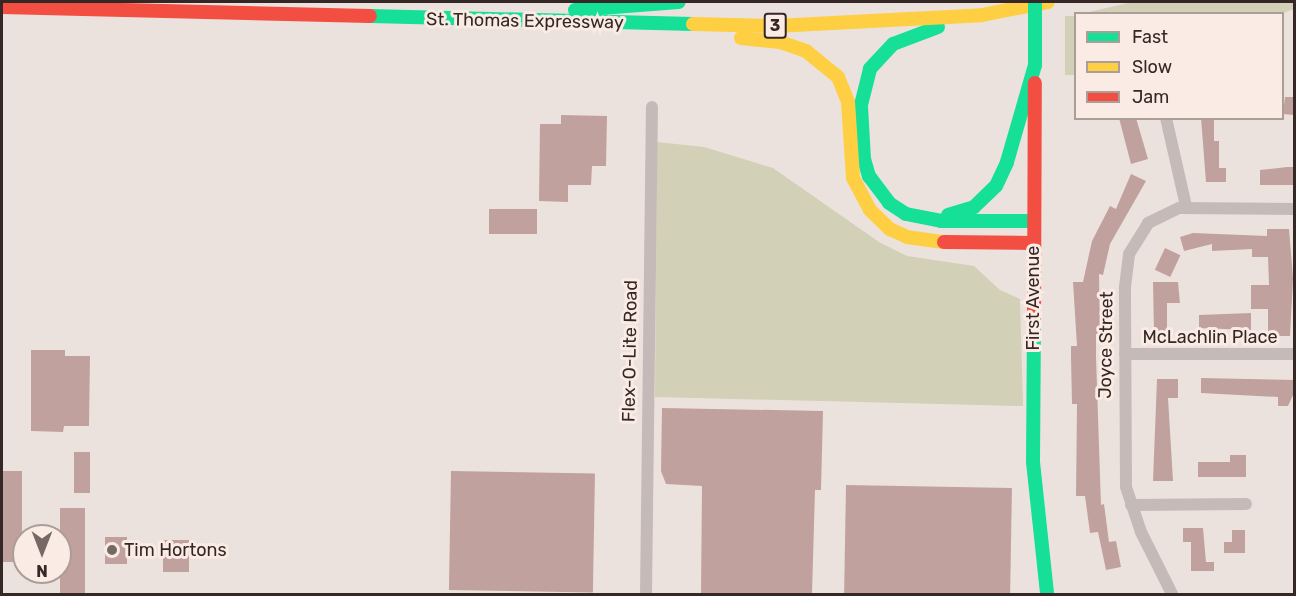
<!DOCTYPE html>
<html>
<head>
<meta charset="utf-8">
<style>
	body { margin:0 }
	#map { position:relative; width:1296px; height:596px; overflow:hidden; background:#ece2dd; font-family:Rubik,sans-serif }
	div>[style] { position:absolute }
	.green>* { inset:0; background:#d2d0b6; transform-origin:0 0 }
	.building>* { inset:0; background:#c1a19e; transform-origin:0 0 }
	.street>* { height:12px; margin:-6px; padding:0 6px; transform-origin:6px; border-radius:6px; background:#c5bab7 }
	.fast>* { height:14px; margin:-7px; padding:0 7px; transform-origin:7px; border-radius:7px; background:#16e098 }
	.slow>* { height:14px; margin:-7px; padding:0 7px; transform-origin:7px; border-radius:7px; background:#ffcf43 }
	.jam>* { height:14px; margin:-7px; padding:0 7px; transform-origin:7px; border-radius:7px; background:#f24e42 }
	.fast-bridge>* { height:14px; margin:-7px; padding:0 7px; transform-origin:7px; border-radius:7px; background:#16e098 }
	.dots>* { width:16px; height:16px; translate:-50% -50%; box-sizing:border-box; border:3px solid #faebe4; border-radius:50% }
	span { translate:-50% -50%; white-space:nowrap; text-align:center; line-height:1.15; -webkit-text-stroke:6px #faebe4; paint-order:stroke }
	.shield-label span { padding:2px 4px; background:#faebe4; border:2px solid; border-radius:4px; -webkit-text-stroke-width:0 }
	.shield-label { font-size:16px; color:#352725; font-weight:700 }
	.street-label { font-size:18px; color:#352725 }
	.poi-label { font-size:18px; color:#352725 }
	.left { translate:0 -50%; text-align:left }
	.frame { position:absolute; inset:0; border:3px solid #352725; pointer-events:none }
	.legend { position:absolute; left:1074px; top:12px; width:210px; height:108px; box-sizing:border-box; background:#faebe4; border:2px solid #ab9d98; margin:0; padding:8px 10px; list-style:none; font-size:18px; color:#352725 }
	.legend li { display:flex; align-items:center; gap:12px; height:30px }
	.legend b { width:30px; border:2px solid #ab9d98 }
	.north { position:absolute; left:12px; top:524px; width:60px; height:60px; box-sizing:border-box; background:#faebe4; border:2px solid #ab9d98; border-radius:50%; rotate:180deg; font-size:16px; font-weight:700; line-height:24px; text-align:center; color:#352725 }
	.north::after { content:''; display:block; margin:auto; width:21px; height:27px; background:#756865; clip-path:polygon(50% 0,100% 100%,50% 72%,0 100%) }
</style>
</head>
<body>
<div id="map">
	<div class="green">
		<i style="clip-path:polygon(1132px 2px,1294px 2px,1294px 9px,1280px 14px,1085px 13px)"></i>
		<i style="left:1075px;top:16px;width:59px;height:10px;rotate:90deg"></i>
		<i style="clip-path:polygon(657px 142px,704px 147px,773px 168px,879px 242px,907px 256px,974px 266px,1000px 290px,1020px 299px,1023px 406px,655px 397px)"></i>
	</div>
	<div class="building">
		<i style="clip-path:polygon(1285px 97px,1294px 97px,1294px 115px,1283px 114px)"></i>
		<i style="clip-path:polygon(561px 115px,607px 116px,606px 166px,592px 166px,591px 185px,568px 185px,568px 202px,539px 201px,540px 124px,561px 124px)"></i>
		<i style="clip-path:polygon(1119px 118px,1136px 118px,1148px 159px,1131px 164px)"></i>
		<i style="clip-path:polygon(1201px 118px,1214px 118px,1214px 141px,1219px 141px,1219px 168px,1226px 168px,1226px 182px,1206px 182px)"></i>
		<i style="clip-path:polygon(1287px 167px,1294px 167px,1294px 185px,1260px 185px,1260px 170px)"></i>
		<i style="clip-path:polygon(1131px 174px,1146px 181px,1110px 244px,1103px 275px,1099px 274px,1100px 334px,1096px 334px,1096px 357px,1101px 505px,1104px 504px,1109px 542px,1116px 541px,1121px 567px,1106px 570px,1098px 532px,1090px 533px,1085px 496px,1076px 496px,1077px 404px,1072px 404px,1071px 357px,1071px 346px,1077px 346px,1073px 282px,1083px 282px,1092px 241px,1110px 206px,1116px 209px)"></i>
		<i style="left:489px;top:209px;width:48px;height:25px"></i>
		<i style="clip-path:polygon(1267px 229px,1289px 229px,1293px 278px,1290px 336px,1268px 336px,1268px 309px,1251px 309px,1251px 285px,1269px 285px,1268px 257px,1252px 257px,1252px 249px,1212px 251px,1212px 244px,1184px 251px,1180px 237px,1193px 233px,1267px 236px)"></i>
		<i style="left:1165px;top:248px;width:17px;height:24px;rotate:25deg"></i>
		<i style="clip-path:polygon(1153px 282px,1178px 282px,1180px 303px,1167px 303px,1167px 333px,1154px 333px)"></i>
		<i style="clip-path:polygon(1251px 313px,1251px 330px,1199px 328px,1199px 315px)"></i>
		<i style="clip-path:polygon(31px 350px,65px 350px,65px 356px,90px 356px,89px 426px,64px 426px,63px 432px,31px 431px)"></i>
		<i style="clip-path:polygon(1201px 378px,1294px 380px,1294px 393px,1288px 406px,1278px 406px,1278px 397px,1201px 393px)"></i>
		<i style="clip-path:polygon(1157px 379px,1178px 379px,1178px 398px,1168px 398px,1173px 481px,1153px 481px)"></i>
		<i style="clip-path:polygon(662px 408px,823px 411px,821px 490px,815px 490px,812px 594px,701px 594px,702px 486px,666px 484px,661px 471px)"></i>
		<i style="left:74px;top:452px;width:16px;height:41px"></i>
		<i style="clip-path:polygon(1230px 455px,1246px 455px,1246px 477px,1198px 477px,1198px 462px,1230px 462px)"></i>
		<i style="left:2px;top:471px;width:20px;height:91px"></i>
		<i style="left:451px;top:471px;width:144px;height:119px;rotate:1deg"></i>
		<i style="left:846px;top:485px;width:166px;height:109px;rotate:1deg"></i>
		<i style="left:60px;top:508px;width:25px;height:86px"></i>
		<i style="clip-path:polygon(1183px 528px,1203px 528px,1206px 562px,1214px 562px,1214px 571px,1191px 571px,1191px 542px,1183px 542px)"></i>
		<i style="clip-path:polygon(1232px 530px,1245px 530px,1245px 553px,1224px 553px,1224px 542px,1232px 542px)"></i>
		<i style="left:105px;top:537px;width:22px;height:27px"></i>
		<i style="left:163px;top:540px;width:26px;height:32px"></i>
	</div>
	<div class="street">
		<i style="left:1166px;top:118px;width:90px;rotate:77.2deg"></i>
		<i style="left:1125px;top:354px;width:169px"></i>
		<i style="left:1131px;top:505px;width:115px;rotate:-0.5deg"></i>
		<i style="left:646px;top:594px;width:487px;rotate:-89.3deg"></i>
		<i style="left:1172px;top:594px;width:69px;rotate:-116.6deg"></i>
		<i style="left:1141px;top:532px;width:47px;rotate:-108.4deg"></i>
		<i style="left:1126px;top:487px;width:200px;rotate:-90.3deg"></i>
		<i style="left:1125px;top:287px;width:33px;rotate:-83deg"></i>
		<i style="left:1129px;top:254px;width:36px;rotate:-58deg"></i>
		<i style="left:1148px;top:223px;width:34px;rotate:-26deg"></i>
		<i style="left:1179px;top:208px;width:115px;rotate:0.5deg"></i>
	</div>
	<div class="fast">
		<i style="left:575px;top:10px;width:104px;rotate:-4.4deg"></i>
		<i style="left:370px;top:16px;width:323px;rotate:1.4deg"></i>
		<i style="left:938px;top:27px;width:48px;rotate:159.3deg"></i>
		<i style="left:893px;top:44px;width:34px;rotate:133deg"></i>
		<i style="left:870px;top:69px;width:38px;rotate:104deg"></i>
		<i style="left:861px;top:106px;width:53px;rotate:86.8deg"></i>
		<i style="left:864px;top:159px;width:18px;rotate:74deg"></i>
		<i style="left:869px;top:176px;width:34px;rotate:53deg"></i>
		<i style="left:889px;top:203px;width:20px;rotate:33deg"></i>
		<i style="left:906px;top:214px;width:36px;rotate:11deg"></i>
		<i style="left:941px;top:221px;width:92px"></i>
		<i style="left:948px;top:215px;width:27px;rotate:-17deg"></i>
		<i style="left:974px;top:207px;width:30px;rotate:-44deg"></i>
		<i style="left:996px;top:186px;width:26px;rotate:-65deg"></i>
		<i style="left:1007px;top:162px;width:101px;rotate:-73.9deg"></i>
		<i style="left:1034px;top:320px;width:142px;rotate:90.4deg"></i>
		<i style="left:1033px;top:462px;width:133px;rotate:83.9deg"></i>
	</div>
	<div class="slow">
		<i style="left:693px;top:24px;width:82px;rotate:1.4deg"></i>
		<i style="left:775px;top:26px;width:207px;rotate:-3deg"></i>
		<i style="left:982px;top:15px;width:67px;rotate:-11.1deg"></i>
		<i style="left:741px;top:38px;width:39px;rotate:6deg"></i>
		<i style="left:780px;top:42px;width:28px;rotate:19deg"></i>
		<i style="left:806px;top:51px;width:41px;rotate:39.1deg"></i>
		<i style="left:838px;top:77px;width:27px;rotate:68deg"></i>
		<i style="left:848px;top:102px;width:76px;rotate:86.2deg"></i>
		<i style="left:853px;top:178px;width:36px;rotate:62deg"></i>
		<i style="left:870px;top:210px;width:28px;rotate:44deg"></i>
		<i style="left:890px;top:229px;width:19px;rotate:25deg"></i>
		<i style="left:907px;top:237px;width:37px;rotate:8deg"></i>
	</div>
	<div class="jam">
		<i style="left:2px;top:7px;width:368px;rotate:1.4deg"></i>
		<i style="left:944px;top:242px;width:89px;rotate:0.6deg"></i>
		<i style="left:1034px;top:320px;width:237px;rotate:-89.8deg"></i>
	</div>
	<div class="fast-bridge">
		<i style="left:1035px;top:2px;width:63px;rotate:90deg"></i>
	</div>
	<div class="dots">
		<i style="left:112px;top:550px;background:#756865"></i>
	</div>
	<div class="shield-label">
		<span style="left:775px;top:26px">3</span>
	</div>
	<div class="street-label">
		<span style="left:525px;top:21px;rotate:1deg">St. Thomas Expressway</span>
		<span style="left:1033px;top:298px;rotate:-90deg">First Avenue</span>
		<span style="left:1210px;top:337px">McLachlin Place</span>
		<span style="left:1106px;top:345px;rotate:-89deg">Joyce Street</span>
		<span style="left:630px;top:351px;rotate:-89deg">Flex-O-Lite Road</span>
	</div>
	<div class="poi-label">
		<span class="left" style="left:124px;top:550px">Tim Hortons</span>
	</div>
	<div class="frame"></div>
	<ul class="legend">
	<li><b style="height:8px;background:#16e098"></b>Fast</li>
	<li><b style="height:8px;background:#ffcf43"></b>Slow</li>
	<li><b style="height:8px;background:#f24e42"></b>Jam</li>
	</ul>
	<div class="north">N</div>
</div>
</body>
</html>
